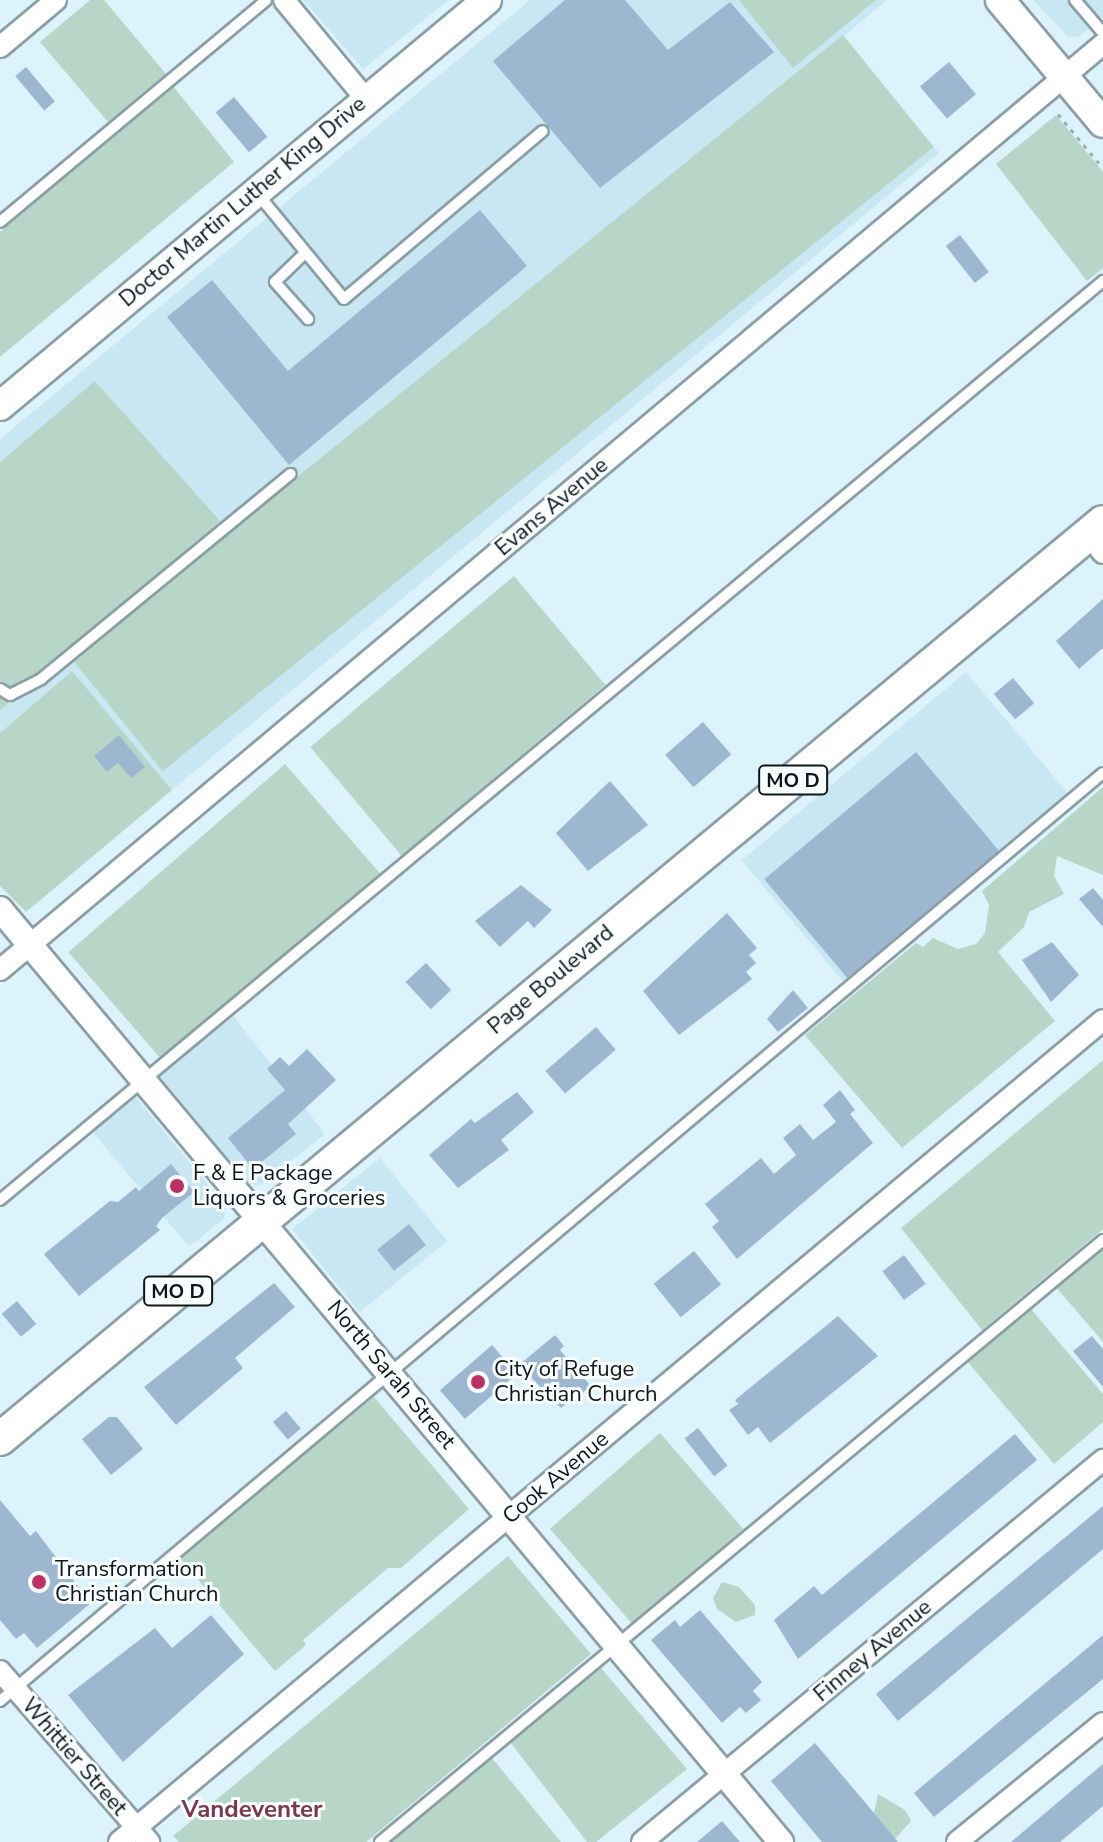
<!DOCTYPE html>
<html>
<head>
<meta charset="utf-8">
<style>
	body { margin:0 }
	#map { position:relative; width:1103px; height:1842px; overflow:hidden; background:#ddf3fb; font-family:"Nunito Sans",sans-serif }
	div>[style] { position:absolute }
	.built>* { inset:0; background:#c9e7f2; transform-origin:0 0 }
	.green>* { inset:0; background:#b7d6c7; transform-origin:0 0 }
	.building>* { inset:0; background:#9eb7d1; transform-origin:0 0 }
	.path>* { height:3px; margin-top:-1.5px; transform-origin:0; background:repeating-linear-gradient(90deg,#9eb0b6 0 4px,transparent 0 10px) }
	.roads { filter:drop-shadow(2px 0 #8a9ea6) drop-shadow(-2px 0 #8a9ea6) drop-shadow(0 2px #8a9ea6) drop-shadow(0 -2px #8a9ea6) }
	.service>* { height:10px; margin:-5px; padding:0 5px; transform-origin:5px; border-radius:5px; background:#fff }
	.minor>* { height:20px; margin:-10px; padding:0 10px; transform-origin:10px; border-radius:10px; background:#fff }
	.tertiary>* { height:24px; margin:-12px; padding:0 12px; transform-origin:12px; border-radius:12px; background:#fff }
	.secondary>* { height:28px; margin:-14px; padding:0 14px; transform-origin:14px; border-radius:14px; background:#fff }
	.primary>* { height:32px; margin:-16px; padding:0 16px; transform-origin:16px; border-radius:16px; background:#fff }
	.dots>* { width:22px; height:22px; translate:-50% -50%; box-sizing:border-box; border:4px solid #f8fdfe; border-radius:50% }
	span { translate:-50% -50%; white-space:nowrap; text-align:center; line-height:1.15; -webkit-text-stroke:6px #f8fdfe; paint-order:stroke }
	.shield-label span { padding:2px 6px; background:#f8fdfe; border:2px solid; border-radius:6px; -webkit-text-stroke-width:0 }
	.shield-label { font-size:20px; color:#0e1619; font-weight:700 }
	.street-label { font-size:22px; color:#0e1619 }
	.poi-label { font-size:22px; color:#0e1619 }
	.left { translate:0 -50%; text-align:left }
	.neighbourhood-label { font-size:24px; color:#7d374c; font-weight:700 }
</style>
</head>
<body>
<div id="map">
	<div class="built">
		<i style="clip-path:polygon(303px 0,449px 0,363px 69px)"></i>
		<i style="clip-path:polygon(530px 0,887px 0,844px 36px,939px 153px,172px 790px,72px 672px,0 733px,0 439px)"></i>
		<i style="clip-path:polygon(1033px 0,1103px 0,1103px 17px,1080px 36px,1069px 38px)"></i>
		<i style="left:966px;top:672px;width:162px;height:293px;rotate:50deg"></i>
		<i style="clip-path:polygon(231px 1013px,325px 1134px,259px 1186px,248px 1183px,159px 1075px)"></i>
		<i style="clip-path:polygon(134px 1095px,226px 1206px,224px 1219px,189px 1247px,91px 1130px)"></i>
		<i style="left:380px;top:1158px;width:107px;height:113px;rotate:51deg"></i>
	</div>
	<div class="green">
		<i style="clip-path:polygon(90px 0,104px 0,166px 74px,108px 122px,40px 42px)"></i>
		<i style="clip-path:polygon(739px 0,876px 0,793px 68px)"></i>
		<i style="left:843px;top:35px;width:144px;height:992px;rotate:51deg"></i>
		<i style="clip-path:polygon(172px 85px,234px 162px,0 357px,0 232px)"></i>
		<i style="clip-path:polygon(1056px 115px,1103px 172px,1103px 268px,1087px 281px,996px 164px)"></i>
		<i style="clip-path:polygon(95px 381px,220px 521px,0 710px,0 462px)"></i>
		<i style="left:514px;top:576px;width:142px;height:266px;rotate:50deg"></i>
		<i style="clip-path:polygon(72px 671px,172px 790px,26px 912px,0 886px,0 733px)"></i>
		<i style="left:285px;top:764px;width:145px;height:287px;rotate:49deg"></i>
		<i style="clip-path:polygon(1103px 787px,1103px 875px,1057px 856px,1054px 876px,1064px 894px,1029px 912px,1024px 927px,998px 952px,1055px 1021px,902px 1148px,805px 1035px,916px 943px,923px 947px,933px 938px,958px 949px,976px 944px,985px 933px,989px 905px,982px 891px)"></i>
		<i style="clip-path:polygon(1103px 1060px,1103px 1229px,982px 1330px,901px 1228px)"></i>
		<i style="clip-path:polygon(1103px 1248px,1103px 1342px,1056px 1287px)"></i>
		<i style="clip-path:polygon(1030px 1308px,1103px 1394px,1103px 1422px,1054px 1464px,967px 1361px)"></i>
		<i style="clip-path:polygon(374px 1397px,469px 1509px,401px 1568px,388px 1568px,303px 1640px,306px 1645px,275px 1671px,179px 1557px)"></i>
		<i style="left:660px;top:1433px;width:127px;height:146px;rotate:49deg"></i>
		<i style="clip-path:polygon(508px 1556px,591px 1654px,366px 1842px,179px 1842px,173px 1836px)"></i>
		<i style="clip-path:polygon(722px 1582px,739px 1587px,755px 1605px,755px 1615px,736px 1622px,717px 1609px,713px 1598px)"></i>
		<i style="clip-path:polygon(601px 1668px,687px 1769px,596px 1842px,587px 1842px,510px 1742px)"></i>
		<i style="clip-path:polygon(492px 1758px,561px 1842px,391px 1842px)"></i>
		<i style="clip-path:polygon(878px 1794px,905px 1810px,911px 1821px,895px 1839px,874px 1813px)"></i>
	</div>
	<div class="building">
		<i style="clip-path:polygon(565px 0,625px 0,668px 50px,730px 2px,774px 52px,600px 188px,493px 61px)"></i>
		<i style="left:949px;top:62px;width:42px;height:38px;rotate:50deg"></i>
		<i style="left:26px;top:67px;width:45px;height:14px;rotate:50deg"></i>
		<i style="left:234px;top:97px;width:52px;height:24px;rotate:50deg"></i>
		<i style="clip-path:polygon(480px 210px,527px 266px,289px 465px,167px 317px,212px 280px,288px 371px)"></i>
		<i style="left:960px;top:235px;width:47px;height:18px;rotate:52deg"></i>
		<i style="clip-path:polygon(1103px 599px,1103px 648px,1079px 669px,1056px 641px)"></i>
		<i style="left:1013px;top:678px;width:33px;height:25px;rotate:50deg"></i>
		<i style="left:703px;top:722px;width:43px;height:50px;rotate:49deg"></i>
		<i style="clip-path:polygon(119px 735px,145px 767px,131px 778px,118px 763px,107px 772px,94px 756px)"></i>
		<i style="left:916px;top:752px;width:129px;height:198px;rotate:50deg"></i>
		<i style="clip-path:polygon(610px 781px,648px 825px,588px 871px,556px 833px)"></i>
		<i style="clip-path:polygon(521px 885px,552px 910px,534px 928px,528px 921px,500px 947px,475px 921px)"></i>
		<i style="clip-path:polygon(1093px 888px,1103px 900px,1103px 927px,1079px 899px)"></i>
		<i style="clip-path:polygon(727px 913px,757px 948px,749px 955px,756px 963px,746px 972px,752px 979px,679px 1035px,643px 991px)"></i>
		<i style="clip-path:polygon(1052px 942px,1079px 975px,1051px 1002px,1022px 960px)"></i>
		<i style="left:426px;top:963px;width:37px;height:28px;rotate:47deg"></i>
		<i style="clip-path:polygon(793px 990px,808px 1008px,778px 1032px,767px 1019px)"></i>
		<i style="left:596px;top:1027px;width:30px;height:67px;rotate:49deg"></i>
		<i style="clip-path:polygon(307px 1049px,336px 1080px,288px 1124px,296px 1134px,253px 1169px,228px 1138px,285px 1090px,267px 1069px,280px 1057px,289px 1066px)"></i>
		<i style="clip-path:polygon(840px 1090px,855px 1110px,850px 1114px,873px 1143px,737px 1259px,712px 1227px,719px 1221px,705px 1204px,761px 1158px,774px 1174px,796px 1155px,783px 1138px,800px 1124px,813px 1140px,836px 1122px,823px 1105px)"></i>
		<i style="clip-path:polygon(517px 1092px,534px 1112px,501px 1140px,509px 1150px,458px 1188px,429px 1155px,471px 1119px,475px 1123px)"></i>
		<i style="clip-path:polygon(171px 1164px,194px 1192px,162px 1218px,156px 1226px,160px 1230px,79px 1296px,44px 1254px,110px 1201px,118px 1202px,136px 1187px,139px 1191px)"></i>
		<i style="left:409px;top:1224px;width:27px;height:41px;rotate:51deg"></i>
		<i style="left:694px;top:1251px;width:43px;height:52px;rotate:51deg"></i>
		<i style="left:904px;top:1255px;width:36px;height:27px;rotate:53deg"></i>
		<i style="clip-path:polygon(274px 1283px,295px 1307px,235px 1358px,243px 1368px,176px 1425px,144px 1387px)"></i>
		<i style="left:17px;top:1301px;width:30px;height:20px;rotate:50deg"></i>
		<i style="clip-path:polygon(838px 1316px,878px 1356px,770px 1443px,758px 1427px,748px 1435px,729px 1410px,738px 1404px,735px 1400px)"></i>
		<i style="clip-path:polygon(555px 1335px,564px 1346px,560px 1350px,590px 1385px,573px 1404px,570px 1400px,561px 1408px,519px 1365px)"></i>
		<i style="clip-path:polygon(1092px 1336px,1103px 1349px,1103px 1387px,1073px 1351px)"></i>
		<i style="left:492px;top:1345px;width:38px;height:69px;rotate:49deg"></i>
		<i style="left:286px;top:1411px;width:23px;height:17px;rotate:50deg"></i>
		<i style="clip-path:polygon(109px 1417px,117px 1417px,143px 1449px,111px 1475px,82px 1439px)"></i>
		<i style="left:698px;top:1428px;width:48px;height:17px;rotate:52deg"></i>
		<i style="clip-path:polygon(1015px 1434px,1037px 1460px,798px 1659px,774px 1620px,814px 1586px,822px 1595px)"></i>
		<i style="clip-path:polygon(0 1500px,30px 1536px,36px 1531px,91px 1603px,37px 1648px,24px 1633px,16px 1639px,0 1620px)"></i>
		<i style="clip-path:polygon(1103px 1506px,1103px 1549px,898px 1721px,876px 1694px)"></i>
		<i style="clip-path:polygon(700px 1610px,762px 1682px,753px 1691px,761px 1700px,746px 1713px,740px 1707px,722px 1723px,651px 1640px,675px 1620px,680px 1627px)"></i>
		<i style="clip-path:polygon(211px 1615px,244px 1654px,123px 1762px,68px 1695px,155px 1628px,172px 1648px)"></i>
		<i style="clip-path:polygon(1103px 1635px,1103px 1679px,934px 1817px,914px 1793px)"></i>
		<i style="clip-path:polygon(815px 1743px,874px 1813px,898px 1842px,822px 1842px,771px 1781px)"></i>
		<i style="clip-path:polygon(1103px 1764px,1103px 1806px,1060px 1842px,1011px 1842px)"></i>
		<i style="clip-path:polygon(722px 1821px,740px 1842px,697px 1842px)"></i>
	</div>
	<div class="path">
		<i style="left:1058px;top:114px;width:70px;rotate:50.2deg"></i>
	</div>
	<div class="roads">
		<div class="service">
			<i style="left:1075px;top:0;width:43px;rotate:49.7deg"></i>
			<i style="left:257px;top:193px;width:137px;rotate:50.6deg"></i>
			<i style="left:344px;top:299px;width:260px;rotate:-40.2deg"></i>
			<i style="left:0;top:222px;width:346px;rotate:-39.8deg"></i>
			<i style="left:304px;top:254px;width:40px;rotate:136deg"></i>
			<i style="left:275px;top:282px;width:50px;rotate:48.3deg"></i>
			<i style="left:0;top:689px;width:12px;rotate:31deg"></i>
			<i style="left:10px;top:695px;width:35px;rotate:-27deg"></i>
			<i style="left:41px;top:679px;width:323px;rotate:-39.4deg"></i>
			<i style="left:0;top:1200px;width:1436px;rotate:-39.8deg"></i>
			<i style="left:0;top:1701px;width:1441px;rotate:-40.08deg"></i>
			<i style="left:380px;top:1842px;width:941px;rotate:-39.78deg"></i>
		</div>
		<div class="minor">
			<i style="left:284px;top:0;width:129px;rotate:50.4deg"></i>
			<i style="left:0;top:47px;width:73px;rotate:-40deg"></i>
			<i style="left:1088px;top:534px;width:24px;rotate:52deg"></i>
			<i style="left:0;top:970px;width:1440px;rotate:-40.01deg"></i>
			<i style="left:0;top:1671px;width:227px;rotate:48.9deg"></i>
			<i style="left:119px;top:1842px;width:1282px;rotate:-39.87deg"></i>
			<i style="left:642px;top:1842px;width:599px;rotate:-39.65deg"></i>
			<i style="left:957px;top:1842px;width:188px;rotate:-39.2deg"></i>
		</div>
		<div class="tertiary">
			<i style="left:0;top:909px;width:1217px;rotate:50.07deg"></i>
		</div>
		<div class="secondary">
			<i style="left:1000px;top:0;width:160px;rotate:50.1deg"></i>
			<i style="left:0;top:406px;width:634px;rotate:-39.82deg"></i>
		</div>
		<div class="primary">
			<i style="left:0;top:1439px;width:1434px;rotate:-39.74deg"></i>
		</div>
	</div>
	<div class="dots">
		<i style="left:177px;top:1186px;background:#bc3063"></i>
		<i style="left:478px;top:1382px;background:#bc3063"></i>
		<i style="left:39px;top:1582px;background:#bc3063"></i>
	</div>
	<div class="shield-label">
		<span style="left:793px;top:780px">MO D</span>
		<span style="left:178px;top:1291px">MO D</span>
	</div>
	<div class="street-label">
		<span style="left:243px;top:202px;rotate:-40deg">Doctor Martin Luther King Drive</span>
		<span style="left:552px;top:507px;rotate:-40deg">Evans Avenue</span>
		<span style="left:551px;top:980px;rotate:-40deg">Page Boulevard</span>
		<span style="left:391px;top:1375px;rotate:50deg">North Sarah Street</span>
		<span style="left:556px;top:1478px;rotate:-40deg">Cook Avenue</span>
		<span style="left:873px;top:1651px;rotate:-40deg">Finney Avenue</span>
		<span style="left:74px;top:1757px;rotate:49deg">Whittier Street</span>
	</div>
	<div class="poi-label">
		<span class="left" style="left:193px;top:1186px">F &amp; E Package<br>Liquors &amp; Groceries</span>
		<span class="left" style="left:494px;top:1382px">City of Refuge<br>Christian Church</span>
		<span class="left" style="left:55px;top:1582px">Transformation<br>Christian Church</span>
	</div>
	<div class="neighbourhood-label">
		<span style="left:252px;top:1810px">Vandeventer</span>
	</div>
</div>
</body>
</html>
